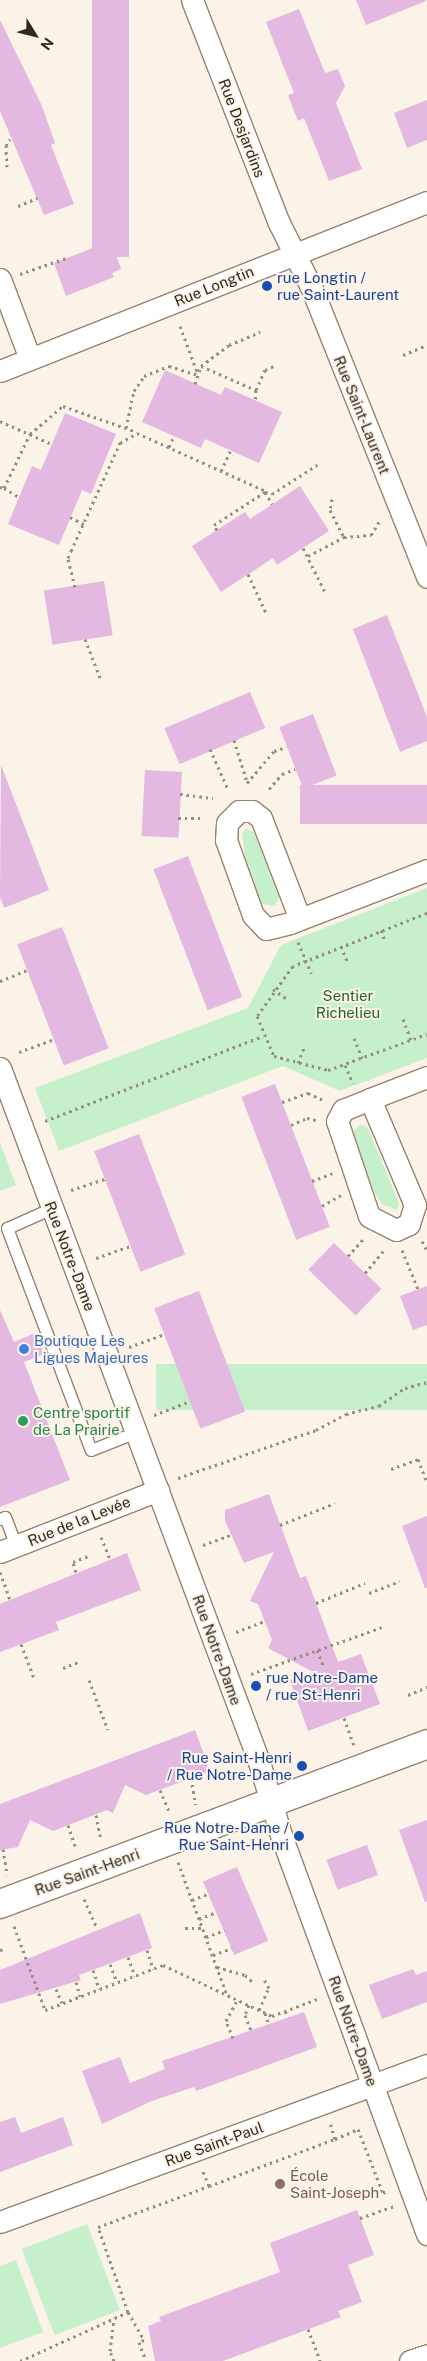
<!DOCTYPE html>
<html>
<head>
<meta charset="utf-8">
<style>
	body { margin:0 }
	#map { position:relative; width:427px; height:2361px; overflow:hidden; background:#fbf2e8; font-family:"Public Sans",sans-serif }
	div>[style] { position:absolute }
	.green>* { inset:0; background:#c6f0cc; transform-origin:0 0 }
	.building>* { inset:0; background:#e3b8e1; transform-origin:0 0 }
	.path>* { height:3px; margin-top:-1.5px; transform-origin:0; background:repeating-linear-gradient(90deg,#958c82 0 2.5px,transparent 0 6.5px) }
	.roads { filter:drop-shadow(1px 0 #97826a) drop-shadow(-1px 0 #97826a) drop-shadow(0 1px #97826a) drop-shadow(0 -1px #97826a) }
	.service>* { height:11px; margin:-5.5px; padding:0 5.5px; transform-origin:5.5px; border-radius:5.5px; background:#fff }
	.minor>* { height:21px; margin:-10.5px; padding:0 10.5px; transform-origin:10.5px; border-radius:10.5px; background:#fff }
	.tertiary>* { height:28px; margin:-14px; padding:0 14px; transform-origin:14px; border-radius:14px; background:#fff }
	.dots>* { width:14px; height:14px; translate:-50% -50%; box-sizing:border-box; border:2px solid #fbf2e8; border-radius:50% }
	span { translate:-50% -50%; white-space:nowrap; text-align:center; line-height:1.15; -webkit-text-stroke:4px #fbf2e8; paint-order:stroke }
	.street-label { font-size:15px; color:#30281e }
	.transit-label { font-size:15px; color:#164399 }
	.left { translate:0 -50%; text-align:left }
	.right { translate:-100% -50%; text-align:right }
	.park-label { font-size:15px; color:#226433 }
	.shop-label { font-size:15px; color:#366cbe }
	.leisure-label { font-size:15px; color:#27864d }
	.education-label { font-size:15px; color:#785e54 }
	.north { position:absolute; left:10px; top:10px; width:50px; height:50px; -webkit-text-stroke:4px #fbf2e8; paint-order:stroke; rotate:126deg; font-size:14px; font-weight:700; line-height:20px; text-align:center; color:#30281e }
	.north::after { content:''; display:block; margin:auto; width:18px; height:22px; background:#30281e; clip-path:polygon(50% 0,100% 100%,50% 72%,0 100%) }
</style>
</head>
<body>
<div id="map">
	<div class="green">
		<i style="clip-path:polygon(246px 828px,254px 833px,279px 897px,275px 906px,262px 904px,245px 857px,242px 834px)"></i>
		<i style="clip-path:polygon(427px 888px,427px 1058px,340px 1091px,283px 1066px,59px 1151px,35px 1088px,248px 1008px,281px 945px)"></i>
		<i style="clip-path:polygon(361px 1124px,368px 1128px,399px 1203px,397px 1210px,382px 1204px,374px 1192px,352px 1133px)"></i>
		<i style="clip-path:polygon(0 1143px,16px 1185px,0 1191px)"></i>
		<i style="left:427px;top:1364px;width:46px;height:271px;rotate:90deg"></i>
		<i style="left:87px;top:2224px;width:92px;height:70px;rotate:69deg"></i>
		<i style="clip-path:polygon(16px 2260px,43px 2332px,0 2348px,0 2266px)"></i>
	</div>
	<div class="building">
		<i style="left:92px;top:0;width:37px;height:257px"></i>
		<i style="clip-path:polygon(356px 0,425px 0,426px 1px,366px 25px)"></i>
		<i style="clip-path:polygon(299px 9px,325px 73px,338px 69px,345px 86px,336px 103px,362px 169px,329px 181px,304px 118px,298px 121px,288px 95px,294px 93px,266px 22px)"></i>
		<i style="clip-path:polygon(0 20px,42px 106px,55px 143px,51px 145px,74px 204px,44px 215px,0 111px)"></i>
		<i style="clip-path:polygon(427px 100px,427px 140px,407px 148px,394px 113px)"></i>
		<i style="clip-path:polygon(111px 241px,121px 269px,112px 273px,114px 277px,66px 296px,54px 263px)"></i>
		<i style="clip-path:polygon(165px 370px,221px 395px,225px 387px,282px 412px,259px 463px,205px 439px,201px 448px,142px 422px)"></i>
		<i style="clip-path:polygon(65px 413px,116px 434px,91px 494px,82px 490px,59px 545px,8px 524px,32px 466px,41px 470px)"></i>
		<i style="clip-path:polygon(300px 486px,329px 531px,277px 565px,273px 558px,221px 592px,192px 546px,245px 512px,250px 519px)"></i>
		<i style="left:104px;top:581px;width:55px;height:61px;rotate:81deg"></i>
		<i style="clip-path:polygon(387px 615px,427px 717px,427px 741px,400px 752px,353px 629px)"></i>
		<i style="left:250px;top:692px;width:39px;height:93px;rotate:67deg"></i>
		<i style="left:313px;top:714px;width:66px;height:36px;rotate:69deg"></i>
		<i style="clip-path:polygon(1px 765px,49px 890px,4px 908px,0 897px)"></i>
		<i style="left:145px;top:770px;width:37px;height:66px;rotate:3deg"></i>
		<i style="left:427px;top:785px;width:39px;height:127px;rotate:90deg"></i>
		<i style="left:188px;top:856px;width:151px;height:37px;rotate:69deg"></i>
		<i style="left:62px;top:927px;width:130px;height:48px;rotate:69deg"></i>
		<i style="left:275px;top:1084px;width:153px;height:36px;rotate:69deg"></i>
		<i style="left:139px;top:1134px;width:129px;height:48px;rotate:69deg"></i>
		<i style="left:334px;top:1243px;width:66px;height:37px;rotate:44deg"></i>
		<i style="clip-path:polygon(427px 1286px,427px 1325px,413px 1330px,400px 1296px)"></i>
		<i style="left:199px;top:1291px;width:129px;height:48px;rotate:69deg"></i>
		<i style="clip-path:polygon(0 1310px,14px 1342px,35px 1333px,44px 1354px,24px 1362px,70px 1480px,0 1507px)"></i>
		<i style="clip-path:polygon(269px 1494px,300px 1578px,306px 1576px,338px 1662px,361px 1654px,380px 1704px,308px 1731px,290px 1680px,313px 1672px,268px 1648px,272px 1640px,258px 1604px,250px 1601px,274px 1552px,244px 1563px,225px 1521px,225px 1510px)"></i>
		<i style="clip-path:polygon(427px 1516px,427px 1588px,425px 1588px,402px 1526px)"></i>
		<i style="clip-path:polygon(127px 1553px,141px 1590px,56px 1622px,59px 1630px,0 1652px,0 1604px)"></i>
		<i style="clip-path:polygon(195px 1730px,210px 1771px,146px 1795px,125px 1785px,113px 1813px,107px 1810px,53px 1831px,30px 1820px,18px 1847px,0 1850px,0 1804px)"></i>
		<i style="clip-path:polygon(427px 1820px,427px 1902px,425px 1902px,399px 1830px)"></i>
		<i style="left:367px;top:1845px;width:32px;height:43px;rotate:70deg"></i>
		<i style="left:237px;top:1867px;width:80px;height:37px;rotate:67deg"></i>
		<i style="clip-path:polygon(140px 1913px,152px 1948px,79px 1975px,81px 1980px,0 2004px,0 1970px)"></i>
		<i style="clip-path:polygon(413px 1969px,416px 1975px,427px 1971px,427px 2002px,382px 2019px,369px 1985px)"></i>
		<i style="clip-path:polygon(304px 2012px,317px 2047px,196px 2091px,194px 2087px,152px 2101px,102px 2124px,82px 2071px,120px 2057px,130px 2083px,165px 2069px,162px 2061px)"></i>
		<i style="clip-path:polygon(15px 2117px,21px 2133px,63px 2117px,73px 2145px,0 2172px,0 2122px)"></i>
		<i style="clip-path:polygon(357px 2210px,374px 2255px,348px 2265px,362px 2302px,338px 2311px,341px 2317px,223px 2361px,155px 2361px,148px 2326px,161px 2321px,159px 2317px,280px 2272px,270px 2243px)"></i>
	</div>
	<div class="path">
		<i style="left:7px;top:167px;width:21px;rotate:-93deg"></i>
		<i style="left:6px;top:146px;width:8px;rotate:-60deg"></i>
		<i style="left:18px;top:206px;width:21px;rotate:-23deg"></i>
		<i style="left:20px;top:274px;width:52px;rotate:-19.1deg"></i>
		<i style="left:180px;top:326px;width:51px;rotate:69.4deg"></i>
		<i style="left:403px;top:355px;width:26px;rotate:-23deg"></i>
		<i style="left:201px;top:366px;width:35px;rotate:-37deg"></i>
		<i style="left:229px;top:345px;width:34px;rotate:-23deg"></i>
		<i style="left:195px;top:384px;width:19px;rotate:-72deg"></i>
		<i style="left:201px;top:366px;width:60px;rotate:23.6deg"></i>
		<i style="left:256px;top:390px;width:11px;rotate:95deg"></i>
		<i style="left:256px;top:390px;width:22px;rotate:-66deg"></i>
		<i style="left:265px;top:370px;width:10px;rotate:-24deg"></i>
		<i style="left:0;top:421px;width:57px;rotate:23.9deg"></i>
		<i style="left:126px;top:428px;width:38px;rotate:-78deg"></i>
		<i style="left:134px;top:391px;width:18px;rotate:-56deg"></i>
		<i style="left:144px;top:376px;width:27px;rotate:-22deg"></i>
		<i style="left:169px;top:366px;width:30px;rotate:17deg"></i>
		<i style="left:169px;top:447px;width:12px;rotate:-66deg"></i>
		<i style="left:221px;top:471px;width:23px;rotate:-65deg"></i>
		<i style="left:0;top:487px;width:4px;rotate:14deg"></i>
		<i style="left:4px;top:488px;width:60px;rotate:-64.3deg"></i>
		<i style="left:30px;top:434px;width:43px;rotate:-40.3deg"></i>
		<i style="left:63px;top:406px;width:78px;rotate:19.4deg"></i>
		<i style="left:4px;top:488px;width:17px;rotate:31deg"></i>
		<i style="left:265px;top:492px;width:14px;rotate:60deg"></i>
		<i style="left:332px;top:499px;width:11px;rotate:100deg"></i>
		<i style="left:330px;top:510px;width:30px;rotate:63deg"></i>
		<i style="left:70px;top:517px;width:16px;rotate:27deg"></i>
		<i style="left:217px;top:530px;width:6px;rotate:-121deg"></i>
		<i style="left:214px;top:525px;width:61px;rotate:-32.9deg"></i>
		<i style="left:265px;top:492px;width:7px;rotate:16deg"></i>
		<i style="left:272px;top:494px;width:54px;rotate:-32.8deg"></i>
		<i style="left:303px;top:548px;width:49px;rotate:63.4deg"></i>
		<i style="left:308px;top:556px;width:41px;rotate:-27.8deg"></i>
		<i style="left:344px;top:537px;width:27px;rotate:-4deg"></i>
		<i style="left:371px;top:535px;width:17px;rotate:-59deg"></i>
		<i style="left:248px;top:574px;width:45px;rotate:65.1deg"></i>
		<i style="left:75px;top:587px;width:30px;rotate:-104deg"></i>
		<i style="left:68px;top:558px;width:8px;rotate:-67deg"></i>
		<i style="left:71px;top:551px;width:119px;rotate:-65.6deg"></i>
		<i style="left:120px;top:443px;width:20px;rotate:-30deg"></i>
		<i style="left:137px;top:433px;width:141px;rotate:24.2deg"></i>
		<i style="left:85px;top:639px;width:44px;rotate:68.7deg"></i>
		<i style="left:234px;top:740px;width:44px;rotate:72.8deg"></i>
		<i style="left:210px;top:749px;width:42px;rotate:65.9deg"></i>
		<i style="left:247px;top:783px;width:42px;rotate:-49.8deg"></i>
		<i style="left:274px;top:751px;width:13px;rotate:-18deg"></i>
		<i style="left:269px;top:789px;width:20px;rotate:-49deg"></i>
		<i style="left:282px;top:774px;width:14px;rotate:-21deg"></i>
		<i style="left:180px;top:794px;width:33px;rotate:7deg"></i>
		<i style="left:178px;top:818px;width:26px"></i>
		<i style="left:427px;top:913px;width:144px;rotate:158.4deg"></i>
		<i style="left:293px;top:966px;width:62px;rotate:125.8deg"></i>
		<i style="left:257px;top:1016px;width:43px;rotate:67deg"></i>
		<i style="left:274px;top:1056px;width:56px;rotate:14.5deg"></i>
		<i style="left:328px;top:1070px;width:105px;rotate:-20deg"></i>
		<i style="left:381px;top:930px;width:12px;rotate:70deg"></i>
		<i style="left:298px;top:942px;width:34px;rotate:67deg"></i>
		<i style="left:341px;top:946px;width:16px;rotate:68deg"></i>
		<i style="left:0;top:981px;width:29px;rotate:-22deg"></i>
		<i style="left:273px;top:989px;width:16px;rotate:35deg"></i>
		<i style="left:403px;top:1019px;width:22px;rotate:69deg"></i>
		<i style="left:354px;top:1038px;width:22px;rotate:68deg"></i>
		<i style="left:19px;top:1052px;width:37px;rotate:-20deg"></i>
		<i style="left:298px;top:1063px;width:19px;rotate:-69deg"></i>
		<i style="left:345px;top:1065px;width:20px;rotate:66deg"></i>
		<i style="left:282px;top:1102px;width:28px;rotate:-19deg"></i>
		<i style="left:308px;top:1093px;width:17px;rotate:25deg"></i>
		<i style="left:45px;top:1121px;width:234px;rotate:-21.3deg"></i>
		<i style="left:291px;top:1125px;width:17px;rotate:-24deg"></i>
		<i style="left:307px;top:1118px;width:9px;rotate:13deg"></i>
		<i style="left:312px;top:1181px;width:22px;rotate:-21deg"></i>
		<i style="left:71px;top:1190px;width:36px;rotate:-18deg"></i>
		<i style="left:322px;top:1206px;width:22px;rotate:-30deg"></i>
		<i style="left:422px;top:1241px;width:11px;rotate:63deg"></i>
		<i style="left:402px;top:1250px;width:42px;rotate:67.7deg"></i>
		<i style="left:348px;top:1256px;width:24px;rotate:-48deg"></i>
		<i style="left:96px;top:1258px;width:37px;rotate:-19deg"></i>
		<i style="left:365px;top:1273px;width:31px;rotate:-50deg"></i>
		<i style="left:129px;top:1347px;width:37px;rotate:-20deg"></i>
		<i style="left:154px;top:1415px;width:39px;rotate:-21deg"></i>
		<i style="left:391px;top:1469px;width:29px;rotate:-20deg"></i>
		<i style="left:418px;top:1459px;width:25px;rotate:69deg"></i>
		<i style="left:178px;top:1478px;width:146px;rotate:-19.2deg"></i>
		<i style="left:316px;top:1430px;width:34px;rotate:-28deg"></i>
		<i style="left:346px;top:1414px;width:34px;rotate:-14deg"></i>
		<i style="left:379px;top:1406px;width:32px;rotate:-35deg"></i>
		<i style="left:405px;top:1388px;width:23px;rotate:-15deg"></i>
		<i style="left:280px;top:1525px;width:59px;rotate:-21.8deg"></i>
		<i style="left:101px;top:1537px;width:24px;rotate:68deg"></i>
		<i style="left:203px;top:1545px;width:29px;rotate:-20deg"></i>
		<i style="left:0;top:1572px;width:30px;rotate:70deg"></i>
		<i style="left:76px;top:1572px;width:10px;rotate:-107deg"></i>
		<i style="left:73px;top:1562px;width:18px;rotate:-22deg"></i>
		<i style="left:369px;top:1593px;width:33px;rotate:-21deg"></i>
		<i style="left:316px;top:1603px;width:53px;rotate:-22.2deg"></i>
		<i style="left:236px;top:1632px;width:30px;rotate:-21deg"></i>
		<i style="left:21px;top:1644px;width:36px;rotate:69deg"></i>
		<i style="left:317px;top:1650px;width:18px;rotate:68deg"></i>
		<i style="left:63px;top:1668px;width:19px;rotate:-21deg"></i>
		<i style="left:251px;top:1674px;width:139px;rotate:-19.7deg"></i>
		<i style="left:89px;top:1680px;width:53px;rotate:69.2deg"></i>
		<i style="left:408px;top:1695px;width:21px;rotate:-23deg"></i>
		<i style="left:344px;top:1718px;width:29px;rotate:70deg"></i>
		<i style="left:191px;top:1778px;width:27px;rotate:80deg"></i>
		<i style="left:160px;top:1790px;width:26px;rotate:67deg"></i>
		<i style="left:96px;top:1815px;width:25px;rotate:79deg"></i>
		<i style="left:68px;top:1825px;width:24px;rotate:71deg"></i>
		<i style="left:3px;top:1849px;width:26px;rotate:81deg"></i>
		<i style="left:178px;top:1862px;width:142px;rotate:69.8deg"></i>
		<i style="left:84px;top:1899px;width:32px;rotate:66deg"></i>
		<i style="left:192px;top:1900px;width:17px;rotate:-21deg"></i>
		<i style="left:199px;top:1919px;width:16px;rotate:-22deg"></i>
		<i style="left:14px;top:1926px;width:90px;rotate:69.7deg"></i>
		<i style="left:45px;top:2010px;width:126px;rotate:-20.9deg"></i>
		<i style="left:163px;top:1965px;width:120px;rotate:25.1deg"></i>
		<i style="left:272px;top:2016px;width:48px;rotate:-20.7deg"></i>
		<i style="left:185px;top:1928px;width:18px"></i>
		<i style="left:206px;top:1937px;width:20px;rotate:-20deg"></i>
		<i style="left:0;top:1950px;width:4px;rotate:-14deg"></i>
		<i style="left:147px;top:1950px;width:20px;rotate:72deg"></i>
		<i style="left:213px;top:1955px;width:20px;rotate:-20deg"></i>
		<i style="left:128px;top:1957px;width:20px;rotate:70deg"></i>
		<i style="left:110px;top:1964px;width:19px;rotate:69deg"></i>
		<i style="left:217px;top:1967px;width:29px;rotate:16deg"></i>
		<i style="left:245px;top:1975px;width:12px;rotate:42deg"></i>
		<i style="left:93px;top:1970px;width:20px;rotate:72deg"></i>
		<i style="left:76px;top:1982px;width:15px;rotate:74deg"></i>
		<i style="left:56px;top:1989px;width:15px;rotate:67deg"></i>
		<i style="left:249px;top:2005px;width:11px;rotate:112deg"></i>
		<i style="left:245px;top:2015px;width:17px;rotate:69deg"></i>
		<i style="left:259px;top:2010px;width:24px;rotate:-66deg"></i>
		<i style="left:269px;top:1988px;width:10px;rotate:-119deg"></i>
		<i style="left:285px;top:2011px;width:7px;rotate:63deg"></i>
		<i style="left:265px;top:2013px;width:13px;rotate:72deg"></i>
		<i style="left:233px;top:2038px;width:18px;rotate:-112deg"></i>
		<i style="left:226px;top:2021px;width:24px;rotate:-62deg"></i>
		<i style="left:335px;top:2139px;width:25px;rotate:-23deg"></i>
		<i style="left:358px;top:2129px;width:69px;rotate:68.7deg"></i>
		<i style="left:383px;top:2193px;width:4px;rotate:-27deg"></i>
		<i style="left:209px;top:2186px;width:134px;rotate:-20.5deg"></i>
		<i style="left:335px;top:2139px;width:17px;rotate:-107deg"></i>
		<i style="left:360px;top:2218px;width:37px;rotate:-19deg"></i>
		<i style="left:128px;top:2312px;width:90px;rotate:-109.4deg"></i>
		<i style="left:98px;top:2227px;width:118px;rotate:-20.3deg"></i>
		<i style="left:209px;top:2186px;width:16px;rotate:-112deg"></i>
		<i style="left:308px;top:2329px;width:34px;rotate:69deg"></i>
		<i style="left:20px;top:2361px;width:119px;rotate:-24.4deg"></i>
		<i style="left:128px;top:2312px;width:32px;rotate:60deg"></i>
		<i style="left:144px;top:2340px;width:5px;rotate:158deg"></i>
		<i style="left:139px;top:2342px;width:20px;rotate:70deg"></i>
		<i style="left:114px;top:2361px;width:11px;rotate:-112deg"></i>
		<i style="left:110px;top:2351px;width:33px;rotate:-83deg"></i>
	</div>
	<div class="roads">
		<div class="service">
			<i style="left:52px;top:1208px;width:49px;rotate:156deg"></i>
			<i style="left:7px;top:1228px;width:237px;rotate:69.3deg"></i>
			<i style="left:91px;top:1450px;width:48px;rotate:-21.8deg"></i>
			<i style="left:0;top:1519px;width:5px;rotate:-22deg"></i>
			<i style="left:5px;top:1517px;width:31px;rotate:69deg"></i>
		</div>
		<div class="minor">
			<i style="left:192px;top:0;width:239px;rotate:68.7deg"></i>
			<i style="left:279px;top:223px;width:74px;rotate:63.4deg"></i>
			<i style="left:312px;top:289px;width:310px;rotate:68.2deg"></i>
			<i style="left:0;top:279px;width:85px;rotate:69.4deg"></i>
			<i style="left:0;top:371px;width:459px;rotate:-21.6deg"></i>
			<i style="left:300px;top:919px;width:108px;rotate:-111.1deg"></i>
			<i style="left:261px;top:818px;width:11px;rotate:-142deg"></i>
			<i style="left:252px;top:811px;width:13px;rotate:180deg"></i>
			<i style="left:239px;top:811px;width:17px;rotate:135deg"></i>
			<i style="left:227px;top:823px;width:17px;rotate:93deg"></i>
			<i style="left:226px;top:840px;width:80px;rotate:70.2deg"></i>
			<i style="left:253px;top:915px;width:19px;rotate:47deg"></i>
			<i style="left:266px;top:929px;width:25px;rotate:-14deg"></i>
			<i style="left:290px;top:923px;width:147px;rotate:-21.1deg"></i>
			<i style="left:0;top:1068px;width:741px;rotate:69.53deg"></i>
			<i style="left:259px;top:1762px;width:76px;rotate:73.2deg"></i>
			<i style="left:281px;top:1835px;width:425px;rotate:69.9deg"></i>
			<i style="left:370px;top:1099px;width:115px;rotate:67deg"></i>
			<i style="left:415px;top:1205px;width:20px;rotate:108deg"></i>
			<i style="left:409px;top:1224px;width:14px;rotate:155deg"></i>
			<i style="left:396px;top:1230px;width:30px;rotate:-153deg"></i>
			<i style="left:369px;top:1216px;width:100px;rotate:-108.6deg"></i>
			<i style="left:337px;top:1121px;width:13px;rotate:-61deg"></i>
			<i style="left:343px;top:1110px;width:29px;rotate:-22deg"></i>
			<i style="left:370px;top:1099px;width:61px;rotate:-21.1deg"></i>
			<i style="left:0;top:1552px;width:170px;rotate:-21.4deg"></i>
			<i style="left:0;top:2222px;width:455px;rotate:-20.2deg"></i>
			<i style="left:410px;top:2361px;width:18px;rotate:-19deg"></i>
		</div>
		<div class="tertiary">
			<i style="left:0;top:1904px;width:456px;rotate:-20.5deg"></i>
		</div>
	</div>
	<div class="dots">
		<i style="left:267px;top:286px;background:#1a4fb4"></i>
		<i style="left:24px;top:1349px;background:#3f7fe0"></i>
		<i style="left:23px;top:1421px;background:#2e9e5b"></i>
		<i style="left:256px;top:1686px;background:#1a4fb4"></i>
		<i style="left:302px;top:1766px;background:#1a4fb4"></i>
		<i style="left:299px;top:1836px;background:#1a4fb4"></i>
		<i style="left:280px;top:2184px;background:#8d6e63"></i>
	</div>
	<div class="street-label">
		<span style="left:242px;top:128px;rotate:69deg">Rue Desjardins</span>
		<span style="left:214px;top:286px;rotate:-22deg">Rue Longtin</span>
		<span style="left:362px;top:415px;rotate:68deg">Rue Saint-Laurent</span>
		<span style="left:70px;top:1256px;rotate:69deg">Rue Notre-Dame</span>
		<span style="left:79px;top:1521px;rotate:-22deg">Rue de la Levée</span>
		<span style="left:217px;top:1650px;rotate:70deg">Rue Notre-Dame</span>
		<span style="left:87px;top:1872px;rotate:-20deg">Rue Saint-Henri</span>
		<span style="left:353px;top:2031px;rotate:70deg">Rue Notre-Dame</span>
		<span style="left:214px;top:2144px;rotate:-20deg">Rue Saint-Paul</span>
	</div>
	<div class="transit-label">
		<span class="left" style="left:277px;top:286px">rue Longtin /<br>rue Saint-Laurent</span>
		<span class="left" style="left:266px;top:1686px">rue Notre-Dame<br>/ rue St-Henri</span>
		<span class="right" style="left:292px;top:1766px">Rue Saint-Henri<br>/ Rue Notre-Dame</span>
		<span class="right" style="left:289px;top:1836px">Rue Notre-Dame /<br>Rue Saint-Henri</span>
	</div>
	<div class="park-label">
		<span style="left:348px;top:1004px">Sentier<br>Richelieu</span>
	</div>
	<div class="shop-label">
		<span class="left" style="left:34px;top:1349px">Boutique Les<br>Ligues Majeures</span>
	</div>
	<div class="leisure-label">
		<span class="left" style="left:33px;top:1421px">Centre sportif<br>de La Prairie</span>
	</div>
	<div class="education-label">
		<span class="left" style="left:290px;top:2184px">École<br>Saint-Joseph</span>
	</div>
	<div class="north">N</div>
</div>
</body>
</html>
